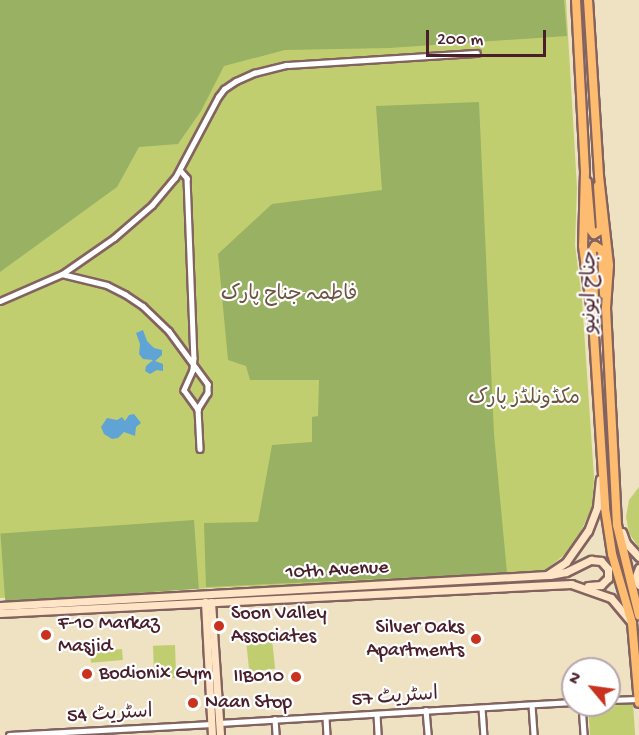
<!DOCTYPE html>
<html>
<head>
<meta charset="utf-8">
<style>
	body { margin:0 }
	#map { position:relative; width:639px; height:735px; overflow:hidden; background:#eee2c3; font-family:"Gochi Hand","Playpen Sans Arabic",sans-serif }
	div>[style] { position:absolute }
	.green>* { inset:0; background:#c1ce70; transform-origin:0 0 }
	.forest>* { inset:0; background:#98b162; transform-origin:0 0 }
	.water>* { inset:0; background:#5fa4d4 }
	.roads { filter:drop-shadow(2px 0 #836360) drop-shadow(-2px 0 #836360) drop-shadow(0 2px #836360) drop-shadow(0 -2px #836360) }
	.street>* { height:4.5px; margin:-2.25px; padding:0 2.25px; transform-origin:2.25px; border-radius:2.25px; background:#fff }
	.secondary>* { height:7px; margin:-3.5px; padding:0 3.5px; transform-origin:3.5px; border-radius:3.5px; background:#ffe4c6 }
	.primary>* { height:8px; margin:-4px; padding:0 4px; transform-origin:4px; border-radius:4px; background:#febc70 }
	.dots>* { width:16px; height:16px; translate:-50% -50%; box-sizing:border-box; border:3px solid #fff; border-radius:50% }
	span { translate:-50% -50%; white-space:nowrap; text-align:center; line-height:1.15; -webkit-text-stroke:4.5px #fff; paint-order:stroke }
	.street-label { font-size:20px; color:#4a1f2b }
	.park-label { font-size:20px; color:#6e5440 }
	.poi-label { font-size:20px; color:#4a1f2b }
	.left { translate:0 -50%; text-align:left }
	.right { translate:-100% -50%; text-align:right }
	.north { position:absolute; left:561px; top:657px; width:60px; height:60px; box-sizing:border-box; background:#fff; border:2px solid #b7a5aa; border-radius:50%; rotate:299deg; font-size:16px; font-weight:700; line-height:24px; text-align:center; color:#4a1f2b }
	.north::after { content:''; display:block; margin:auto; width:21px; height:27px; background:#c8321e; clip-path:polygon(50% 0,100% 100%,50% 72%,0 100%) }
	.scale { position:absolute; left:426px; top:30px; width:120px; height:27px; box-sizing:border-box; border:3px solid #4a1f2b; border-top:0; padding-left:8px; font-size:18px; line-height:21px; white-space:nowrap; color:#4a1f2b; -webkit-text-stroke:4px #fff; paint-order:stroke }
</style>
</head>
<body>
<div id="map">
	<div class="green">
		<i style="clip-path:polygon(0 0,566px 0,577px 188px,575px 245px,582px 300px,594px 477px,593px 505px,576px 542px,563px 556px,544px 571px,537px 573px,0 598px)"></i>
		<i style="clip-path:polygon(639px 487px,639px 548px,629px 533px,626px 517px,629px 500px)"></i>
		<i style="left:272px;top:639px;width:30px;height:26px;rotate:84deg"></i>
		<i style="left:175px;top:645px;width:33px;height:22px;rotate:88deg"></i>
		<i style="left:122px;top:649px;width:11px;height:32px;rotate:85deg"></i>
		<i style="left:633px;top:704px;width:31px;height:45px;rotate:86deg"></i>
	</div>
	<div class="forest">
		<i style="clip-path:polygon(0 0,564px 0,567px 36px,389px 48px,285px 50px,224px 66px,201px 111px,178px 144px,139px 147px,117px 187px,0 272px)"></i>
		<i style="clip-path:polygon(479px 102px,494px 434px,507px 573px,206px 587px,204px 523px,258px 522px,272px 445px,312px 442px,312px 417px,318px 416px,319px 380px,250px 380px,246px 366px,228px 360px,218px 254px,272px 204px,382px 190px,376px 106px)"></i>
		<i style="left:194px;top:520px;width:69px;height:194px;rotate:86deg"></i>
	</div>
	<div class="water">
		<i style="clip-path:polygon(143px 330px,147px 341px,154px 348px,162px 350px,162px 355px,155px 361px,163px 364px,163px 371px,157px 370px,150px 374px,145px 371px,146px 366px,153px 360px,143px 359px,139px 354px,140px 344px,136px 333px)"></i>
		<i style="clip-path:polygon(134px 414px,141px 423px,136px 427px,135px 436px,124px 432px,118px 438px,112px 439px,104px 434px,101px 427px,107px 418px,117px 420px,122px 417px,125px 421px,129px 415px)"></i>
	</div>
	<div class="roads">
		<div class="street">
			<i style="left:180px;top:170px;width:11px;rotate:49deg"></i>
			<i style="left:187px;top:178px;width:180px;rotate:87.8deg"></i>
			<i style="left:194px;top:358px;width:12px;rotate:95deg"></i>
			<i style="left:193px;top:370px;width:22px;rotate:114deg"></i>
			<i style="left:184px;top:390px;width:24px;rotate:54deg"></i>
			<i style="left:62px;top:274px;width:46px;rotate:13.7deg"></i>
			<i style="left:107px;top:285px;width:20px;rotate:27deg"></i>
			<i style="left:125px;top:294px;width:22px;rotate:34deg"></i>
			<i style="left:143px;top:306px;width:36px;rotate:44deg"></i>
			<i style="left:169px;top:331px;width:66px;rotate:53.7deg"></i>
			<i style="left:208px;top:384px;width:9px;rotate:90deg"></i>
			<i style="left:208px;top:393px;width:19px;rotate:122deg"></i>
			<i style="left:198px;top:409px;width:40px;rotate:87.1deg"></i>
			<i style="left:0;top:301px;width:68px;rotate:-23.5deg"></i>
			<i style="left:62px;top:274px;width:63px;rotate:-34.7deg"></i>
			<i style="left:114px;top:238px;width:50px;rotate:-41deg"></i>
			<i style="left:152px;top:205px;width:35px;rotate:-50deg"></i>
			<i style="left:175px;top:178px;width:92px;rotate:-62deg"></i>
			<i style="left:218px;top:97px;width:10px;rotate:-53deg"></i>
			<i style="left:224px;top:89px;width:14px;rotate:-34deg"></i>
			<i style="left:236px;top:81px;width:20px;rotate:-24deg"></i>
			<i style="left:254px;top:73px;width:33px;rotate:-14deg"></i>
			<i style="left:286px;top:65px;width:191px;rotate:-3.6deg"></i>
			<i style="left:609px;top:700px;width:30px;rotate:-2deg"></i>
			<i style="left:532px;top:705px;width:30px;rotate:86deg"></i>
			<i style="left:582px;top:705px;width:30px;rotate:86deg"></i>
			<i style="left:482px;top:708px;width:27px;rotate:86deg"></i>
			<i style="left:426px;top:710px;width:25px;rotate:85deg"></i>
			<i style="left:377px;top:714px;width:21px;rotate:87deg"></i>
			<i style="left:326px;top:717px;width:18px;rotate:87deg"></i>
			<i style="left:275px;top:719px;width:16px;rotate:86deg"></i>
			<i style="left:219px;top:723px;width:355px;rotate:-3.4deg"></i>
			<i style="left:9px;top:735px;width:203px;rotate:-3.1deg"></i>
		</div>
		<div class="secondary">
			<i style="left:622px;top:532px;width:12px;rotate:70deg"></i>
			<i style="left:626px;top:543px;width:19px;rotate:47deg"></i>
			<i style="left:639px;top:568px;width:12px;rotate:110deg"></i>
			<i style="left:635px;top:579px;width:7px;rotate:56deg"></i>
			<i style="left:550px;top:575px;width:16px;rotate:-11deg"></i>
			<i style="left:566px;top:572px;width:28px;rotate:-26deg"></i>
			<i style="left:591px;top:560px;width:10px;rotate:6deg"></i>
			<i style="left:601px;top:561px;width:11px;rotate:49deg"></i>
			<i style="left:608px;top:569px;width:9px;rotate:90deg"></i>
			<i style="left:608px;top:578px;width:10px;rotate:135deg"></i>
			<i style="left:601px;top:585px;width:13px;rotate:176deg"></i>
			<i style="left:205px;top:602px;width:133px;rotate:87deg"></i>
			<i style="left:211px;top:602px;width:133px;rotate:86.1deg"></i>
			<i style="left:0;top:606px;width:548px;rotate:-3.24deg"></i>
			<i style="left:547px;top:575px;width:23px;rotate:-34deg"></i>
			<i style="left:566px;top:562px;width:38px;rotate:-55deg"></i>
			<i style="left:588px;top:531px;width:26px;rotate:-69deg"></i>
			<i style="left:597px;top:507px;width:28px;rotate:-84deg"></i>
			<i style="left:0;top:613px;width:572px;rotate:-2.91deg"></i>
			<i style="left:571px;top:584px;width:42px;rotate:19.3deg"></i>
			<i style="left:611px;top:598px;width:30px;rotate:50deg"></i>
		</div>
		<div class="primary">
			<i style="left:576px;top:0;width:172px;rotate:87deg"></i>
			<i style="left:585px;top:172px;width:74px;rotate:91.5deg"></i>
			<i style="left:583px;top:246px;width:75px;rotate:82.3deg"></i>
			<i style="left:593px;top:320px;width:188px;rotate:86.3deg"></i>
			<i style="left:605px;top:508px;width:47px;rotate:81.3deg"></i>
			<i style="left:612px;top:554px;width:72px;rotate:73.8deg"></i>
			<i style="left:632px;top:623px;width:80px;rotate:85deg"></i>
			<i style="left:588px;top:0;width:176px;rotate:86.4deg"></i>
			<i style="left:599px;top:176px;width:90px;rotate:83.6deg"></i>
			<i style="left:609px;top:265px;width:43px;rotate:94deg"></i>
			<i style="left:606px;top:308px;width:217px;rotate:87.1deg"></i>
			<i style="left:617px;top:525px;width:93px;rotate:76.3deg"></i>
			<i style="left:587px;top:182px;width:48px;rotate:85.2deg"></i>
			<i style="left:591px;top:230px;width:5px;rotate:53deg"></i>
			<i style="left:594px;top:234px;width:8px;rotate:-30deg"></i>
			<i style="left:601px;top:230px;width:44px;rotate:-93.9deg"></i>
			<i style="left:594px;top:297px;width:46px;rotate:-92.5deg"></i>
			<i style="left:592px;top:251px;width:6px;rotate:-59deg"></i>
			<i style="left:595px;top:246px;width:8px;rotate:30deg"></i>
			<i style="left:602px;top:250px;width:44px;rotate:87.4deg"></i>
		</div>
	</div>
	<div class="dots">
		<i style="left:219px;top:626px;background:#c8321e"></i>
		<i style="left:46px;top:635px;background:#c8321e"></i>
		<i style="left:476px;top:639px;background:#c8321e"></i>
		<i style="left:87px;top:674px;background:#c8321e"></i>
		<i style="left:296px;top:677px;background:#c8321e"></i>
		<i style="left:193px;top:703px;background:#c8321e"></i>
	</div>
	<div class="street-label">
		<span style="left:591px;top:292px;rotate:-90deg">جناح ایونیو</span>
		<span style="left:337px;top:571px;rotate:-3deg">10th Avenue</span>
		<span style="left:395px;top:698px;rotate:-4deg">اسٹریٹ 57</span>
		<span style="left:110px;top:715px;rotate:-3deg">اسٹریٹ 54</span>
	</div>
	<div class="park-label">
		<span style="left:289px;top:295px">فاطمہ جناح پارک</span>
		<span style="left:524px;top:399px">مکڈونلڈز پارک</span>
	</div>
	<div class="poi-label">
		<span class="left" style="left:231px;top:626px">Soon Valley<br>Associates</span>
		<span class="left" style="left:58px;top:636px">F-10 Markaz<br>Masjid</span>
		<span class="right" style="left:464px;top:640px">Silver Oaks<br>Apartments</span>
		<span class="left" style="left:99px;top:674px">Bodionix Gym</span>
		<span class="right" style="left:284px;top:677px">IIB010</span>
		<span class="left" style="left:205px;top:703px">Naan Stop</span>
	</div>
	<div class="north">N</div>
	<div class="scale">200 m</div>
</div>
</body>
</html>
